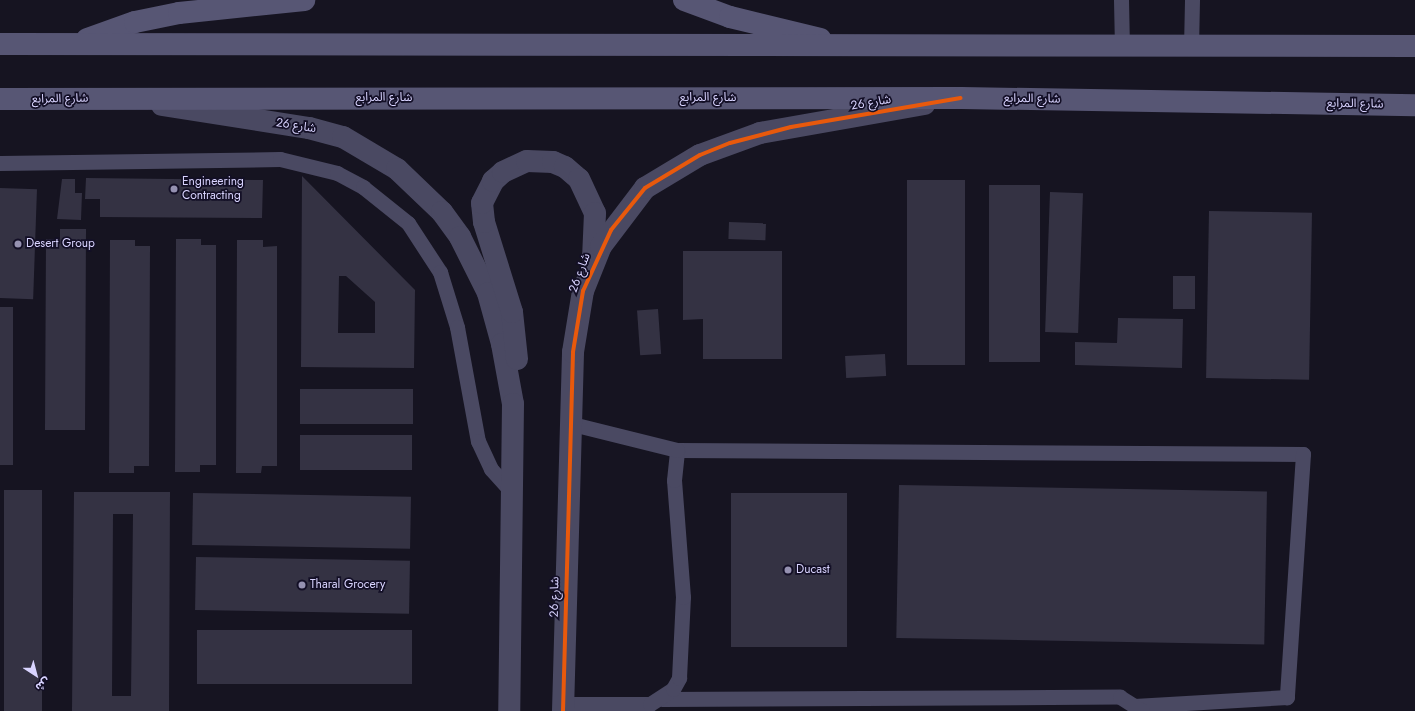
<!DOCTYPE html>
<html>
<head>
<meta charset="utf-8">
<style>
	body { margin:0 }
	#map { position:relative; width:1415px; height:711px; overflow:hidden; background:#161421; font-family:Jost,"Noto Sans Arabic",sans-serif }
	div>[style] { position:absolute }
	.building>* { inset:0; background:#343243; transform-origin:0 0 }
	.service>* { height:15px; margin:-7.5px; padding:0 7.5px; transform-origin:7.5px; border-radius:7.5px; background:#4a4962 }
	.tertiary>* { height:22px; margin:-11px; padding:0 11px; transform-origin:11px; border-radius:11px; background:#4a4962 }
	.secondary>* { height:22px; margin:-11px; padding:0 11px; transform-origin:11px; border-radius:11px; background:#575674 }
	.cycleway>* { height:4px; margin:-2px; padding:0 2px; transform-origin:2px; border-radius:2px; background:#e8590c }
	.dots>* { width:11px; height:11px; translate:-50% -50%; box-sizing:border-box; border:2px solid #130f26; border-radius:50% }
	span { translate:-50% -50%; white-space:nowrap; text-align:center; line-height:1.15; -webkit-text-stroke:3.5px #130f26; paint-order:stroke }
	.street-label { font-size:12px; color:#d9d4ff }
	.poi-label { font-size:12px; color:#d9d4ff }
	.left { translate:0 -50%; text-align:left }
	.north { position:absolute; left:16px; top:655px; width:40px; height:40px; -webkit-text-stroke:3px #130f26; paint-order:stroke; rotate:144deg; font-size:11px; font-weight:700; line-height:16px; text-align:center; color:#d9d4ff }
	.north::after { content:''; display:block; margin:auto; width:14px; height:18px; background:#d9d4ff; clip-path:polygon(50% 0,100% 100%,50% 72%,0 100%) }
</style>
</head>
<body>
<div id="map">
	<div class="building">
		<i style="clip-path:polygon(evenodd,302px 176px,415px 290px,414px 368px,301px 367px,302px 176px,339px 276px,346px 276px,375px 302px,375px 333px,338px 333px,339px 276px)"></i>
		<i style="clip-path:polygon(86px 178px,263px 180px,262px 218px,100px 217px,100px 199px,85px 199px)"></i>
		<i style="clip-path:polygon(62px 179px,75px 179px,75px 193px,82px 193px,81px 220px,57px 219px)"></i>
		<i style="left:907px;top:180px;width:58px;height:185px"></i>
		<i style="left:989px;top:185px;width:51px;height:177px"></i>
		<i style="left:0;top:188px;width:37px;height:110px;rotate:2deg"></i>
		<i style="left:1050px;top:192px;width:33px;height:140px;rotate:2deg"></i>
		<i style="left:1209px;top:211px;width:103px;height:167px;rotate:1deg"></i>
		<i style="left:729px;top:222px;width:37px;height:17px;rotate:2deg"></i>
		<i style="clip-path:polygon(60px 229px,86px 229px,85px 430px,45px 430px,46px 239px,60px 239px)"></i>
		<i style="clip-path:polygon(176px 239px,201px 239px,201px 245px,216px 245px,216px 465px,200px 465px,200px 472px,175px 472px)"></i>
		<i style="clip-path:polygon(110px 240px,135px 240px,135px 246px,150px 246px,149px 466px,134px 466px,134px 473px,109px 473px)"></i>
		<i style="clip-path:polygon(237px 240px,263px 240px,263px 247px,277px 246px,277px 466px,262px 466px,261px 473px,236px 473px)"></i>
		<i style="clip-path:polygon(683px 251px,782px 251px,782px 359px,703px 359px,703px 319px,683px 320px)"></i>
		<i style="left:1173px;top:276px;width:22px;height:33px"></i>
		<i style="left:0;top:307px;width:13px;height:158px"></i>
		<i style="left:658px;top:309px;width:45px;height:21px;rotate:86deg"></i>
		<i style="clip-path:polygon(1118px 318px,1183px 319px,1182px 368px,1075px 365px,1075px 342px,1117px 343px)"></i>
		<i style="left:885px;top:354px;width:22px;height:40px;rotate:87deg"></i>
		<i style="left:300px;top:389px;width:113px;height:35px"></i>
		<i style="left:300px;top:435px;width:112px;height:35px"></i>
		<i style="left:899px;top:485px;width:368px;height:153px;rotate:1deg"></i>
		<i style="left:4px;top:490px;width:38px;height:221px"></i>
		<i style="clip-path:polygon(evenodd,74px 492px,170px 492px,169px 711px,72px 711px,74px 492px,113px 514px,133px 514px,131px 696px,112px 696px,113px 514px)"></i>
		<i style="left:193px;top:493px;width:218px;height:52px;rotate:1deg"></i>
		<i style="left:731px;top:493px;width:116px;height:154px"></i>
		<i style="left:196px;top:557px;width:214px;height:53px;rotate:1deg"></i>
		<i style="left:197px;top:630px;width:215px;height:54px"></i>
	</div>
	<div class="service">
		<i style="left:1121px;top:0;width:48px;rotate:88.8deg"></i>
		<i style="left:1191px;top:48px;width:48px;rotate:-88.8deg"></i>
		<i style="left:0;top:163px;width:280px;rotate:-0.8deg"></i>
		<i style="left:280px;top:159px;width:59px;rotate:13.8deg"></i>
		<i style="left:337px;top:173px;width:30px;rotate:28deg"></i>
		<i style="left:363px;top:187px;width:58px;rotate:38.7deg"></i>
		<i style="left:408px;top:223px;width:59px;rotate:56.9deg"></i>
		<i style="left:440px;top:272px;width:58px;rotate:72.8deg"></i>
		<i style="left:457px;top:327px;width:116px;rotate:79.6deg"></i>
		<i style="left:478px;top:441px;width:31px;rotate:65deg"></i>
		<i style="left:491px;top:469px;width:31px;rotate:48deg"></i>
		<i style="left:677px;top:450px;width:626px;rotate:0.37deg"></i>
		<i style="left:1303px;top:454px;width:244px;rotate:93.8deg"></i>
		<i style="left:1287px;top:697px;width:153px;rotate:176.6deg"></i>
		<i style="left:662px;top:699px;width:458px;rotate:-0.3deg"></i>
		<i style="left:1120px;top:697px;width:26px;rotate:32deg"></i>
		<i style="left:563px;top:704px;width:87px"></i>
		<i style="left:650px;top:704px;width:27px;rotate:-33deg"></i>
		<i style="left:673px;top:689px;width:13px;rotate:-61deg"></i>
		<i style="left:679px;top:678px;width:81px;rotate:-87.2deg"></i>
		<i style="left:683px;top:597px;width:117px;rotate:-94.4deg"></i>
		<i style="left:674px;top:480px;width:30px;rotate:-84deg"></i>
		<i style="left:677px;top:450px;width:112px;rotate:-166.1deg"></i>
	</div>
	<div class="tertiary">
		<i style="left:162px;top:105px;width:149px;rotate:8.9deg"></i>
		<i style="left:309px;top:128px;width:35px;rotate:15deg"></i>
		<i style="left:343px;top:137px;width:63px;rotate:30.7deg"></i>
		<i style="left:397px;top:169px;width:62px;rotate:43.7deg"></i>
		<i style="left:442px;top:212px;width:31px;rotate:54deg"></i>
		<i style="left:460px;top:237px;width:63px;rotate:63.4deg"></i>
		<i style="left:488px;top:293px;width:53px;rotate:74.6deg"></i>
		<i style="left:502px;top:344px;width:61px;rotate:79.6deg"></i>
		<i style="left:513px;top:404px;width:307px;rotate:90.7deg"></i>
		<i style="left:517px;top:359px;width:47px;rotate:-96.1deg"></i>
		<i style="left:512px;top:312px;width:94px;rotate:-107.3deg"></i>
		<i style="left:484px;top:222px;width:19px;rotate:-96deg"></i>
		<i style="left:482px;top:203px;width:25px;rotate:-63deg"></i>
		<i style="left:493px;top:181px;width:13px;rotate:-42deg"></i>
		<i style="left:503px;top:172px;width:26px;rotate:-25deg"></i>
		<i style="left:527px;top:161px;width:26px;rotate:2deg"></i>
		<i style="left:553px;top:162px;width:13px;rotate:23deg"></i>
		<i style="left:565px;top:167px;width:18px;rotate:41deg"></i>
		<i style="left:579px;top:179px;width:38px;rotate:65deg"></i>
		<i style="left:595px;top:213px;width:45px;rotate:92.5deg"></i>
		<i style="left:563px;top:711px;width:359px;rotate:-88.4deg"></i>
		<i style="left:573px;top:352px;width:62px;rotate:-80.7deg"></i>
		<i style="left:583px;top:291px;width:48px;rotate:-68.2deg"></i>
		<i style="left:601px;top:246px;width:73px;rotate:-52.8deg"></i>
		<i style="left:645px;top:188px;width:64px;rotate:-31deg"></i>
		<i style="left:700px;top:155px;width:64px;rotate:-20.1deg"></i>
		<i style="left:760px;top:133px;width:167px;rotate:-10deg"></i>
	</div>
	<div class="secondary">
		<i style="left:684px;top:0;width:49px;rotate:20.3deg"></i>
		<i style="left:730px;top:17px;width:93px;rotate:13.7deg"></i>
		<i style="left:87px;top:39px;width:51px;rotate:-19.5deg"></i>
		<i style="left:135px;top:22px;width:45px;rotate:-11.6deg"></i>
		<i style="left:179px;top:13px;width:126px;rotate:-5.9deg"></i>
		<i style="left:0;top:44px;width:1415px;rotate:0.08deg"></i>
		<i style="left:0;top:99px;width:961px;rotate:-0.06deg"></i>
		<i style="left:961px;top:98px;width:454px;rotate:0.9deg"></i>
	</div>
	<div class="cycleway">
		<i style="left:563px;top:711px;width:359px;rotate:-88.4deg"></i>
		<i style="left:573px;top:352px;width:62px;rotate:-80.7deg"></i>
		<i style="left:583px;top:291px;width:67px;rotate:-65.3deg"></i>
		<i style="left:611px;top:230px;width:54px;rotate:-51deg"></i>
		<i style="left:645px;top:188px;width:64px;rotate:-31deg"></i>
		<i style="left:700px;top:155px;width:32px;rotate:-22deg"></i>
		<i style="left:730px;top:143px;width:63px;rotate:-14.7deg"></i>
		<i style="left:791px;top:127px;width:172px;rotate:-9.7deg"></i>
	</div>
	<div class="dots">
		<i style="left:174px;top:189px;background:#9591b1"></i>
		<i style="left:18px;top:244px;background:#9591b1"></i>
		<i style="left:788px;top:570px;background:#9591b1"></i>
		<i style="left:302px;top:585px;background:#9591b1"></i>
	</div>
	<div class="street-label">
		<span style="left:384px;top:98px">شارع المرابع</span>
		<span style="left:708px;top:98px">شارع المرابع</span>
		<span style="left:60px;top:99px;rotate:-1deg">شارع المرابع</span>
		<span style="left:1032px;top:99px;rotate:1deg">شارع المرابع</span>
		<span style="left:871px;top:103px;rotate:-10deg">شارع 26</span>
		<span style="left:1355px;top:104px;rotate:1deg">شارع المرابع</span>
		<span style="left:296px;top:126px;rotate:9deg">شارع 26</span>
		<span style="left:580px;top:273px;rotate:-70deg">شارع 26</span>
		<span style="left:555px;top:597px;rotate:-89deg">شارع 26</span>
	</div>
	<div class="poi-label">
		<span class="left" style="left:182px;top:189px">Engineering<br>Contracting</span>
		<span class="left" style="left:26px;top:244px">Desert Group</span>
		<span class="left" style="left:796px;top:570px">Ducast</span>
		<span class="left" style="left:310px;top:585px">Tharal Grocery</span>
	</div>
	<div class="north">ش</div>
</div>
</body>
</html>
